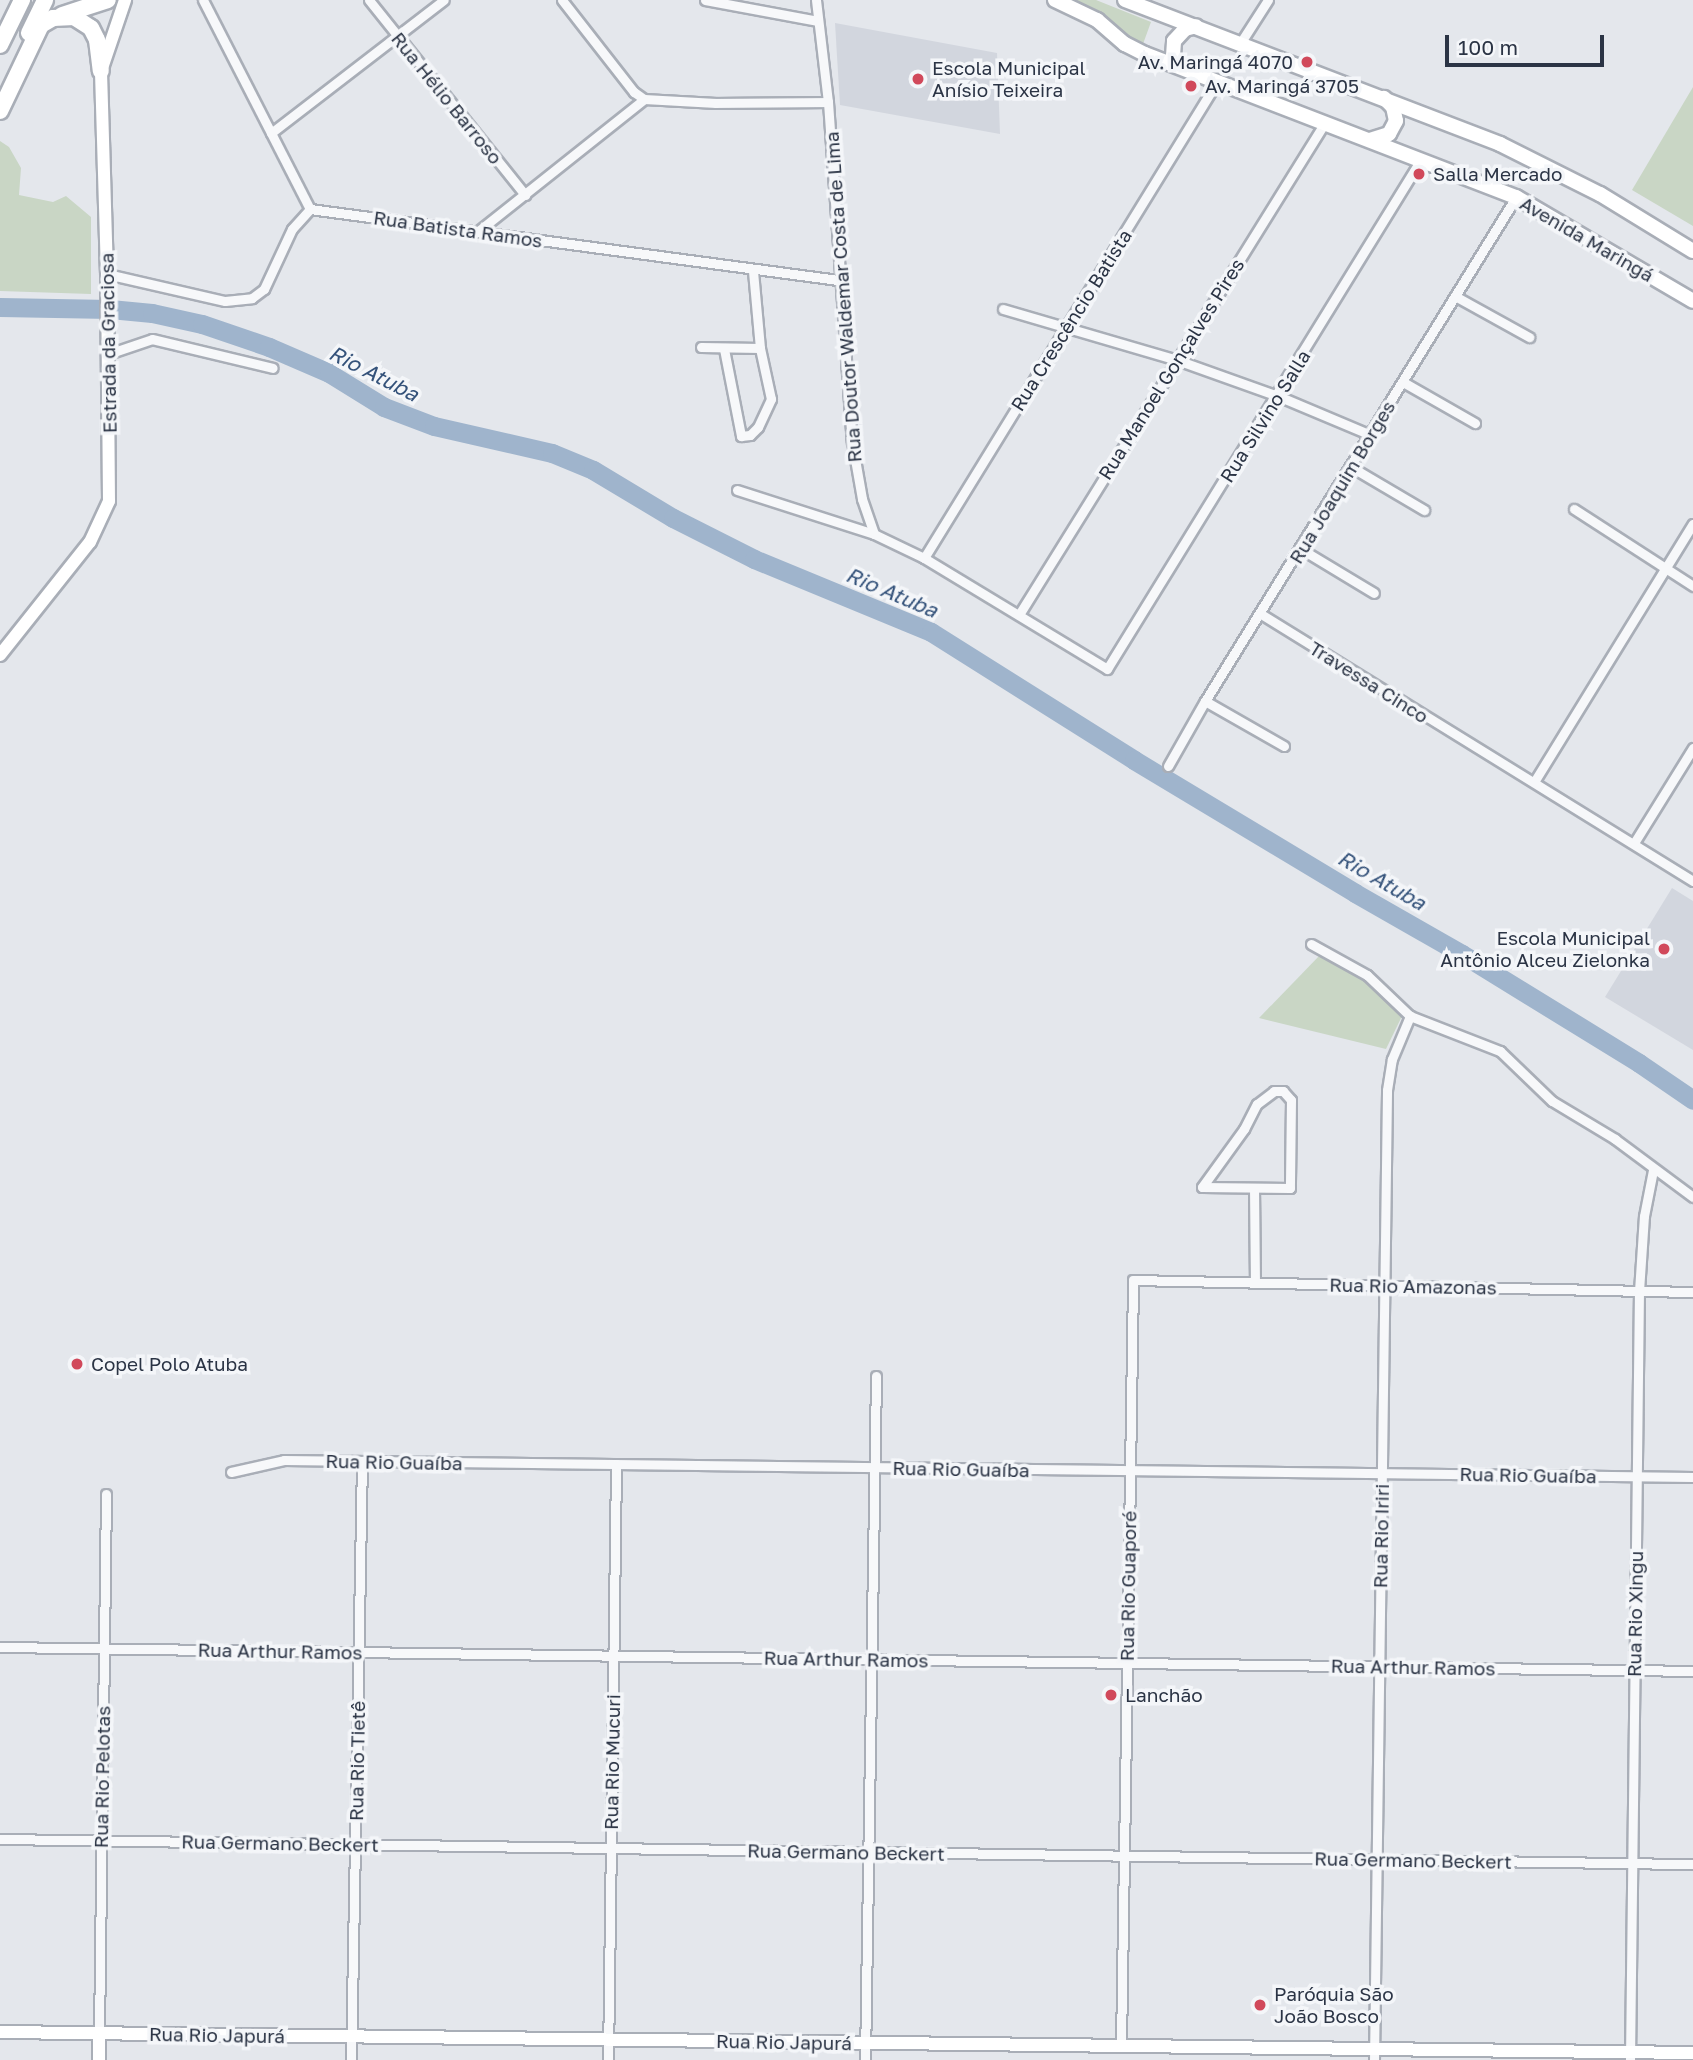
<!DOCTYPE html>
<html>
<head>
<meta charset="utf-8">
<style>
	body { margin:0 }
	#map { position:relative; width:1693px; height:2060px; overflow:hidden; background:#e4e7ec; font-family:"Golos Text",sans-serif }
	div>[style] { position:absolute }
	.built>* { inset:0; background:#d2d6de }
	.green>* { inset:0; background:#c9d6c5 }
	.river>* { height:19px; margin:-9.5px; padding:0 9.5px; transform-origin:9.5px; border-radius:9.5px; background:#9fb4cc }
	.roads { filter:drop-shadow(2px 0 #a9aeb7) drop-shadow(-2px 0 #a9aeb7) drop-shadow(0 2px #a9aeb7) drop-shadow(0 -2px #a9aeb7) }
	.street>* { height:9px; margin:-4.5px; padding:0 4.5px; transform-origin:4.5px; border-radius:4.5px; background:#f7f8fa }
	.secondary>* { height:12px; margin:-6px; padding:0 6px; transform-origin:6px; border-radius:6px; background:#fff }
	.primary>* { height:14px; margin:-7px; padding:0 7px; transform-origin:7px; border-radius:7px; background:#fff }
	.highway>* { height:16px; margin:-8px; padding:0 8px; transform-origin:8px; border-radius:8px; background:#fff }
	.dots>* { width:19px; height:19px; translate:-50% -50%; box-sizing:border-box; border:4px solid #f4f6f9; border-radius:50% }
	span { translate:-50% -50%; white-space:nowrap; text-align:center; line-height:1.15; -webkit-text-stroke:7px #f4f6f9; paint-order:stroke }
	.poi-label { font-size:19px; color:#2b3445 }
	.right { translate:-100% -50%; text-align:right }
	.left { translate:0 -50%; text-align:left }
	.street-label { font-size:19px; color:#2b3445 }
	.water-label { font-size:21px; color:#34527a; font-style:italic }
	.scale { position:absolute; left:1445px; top:35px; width:159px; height:32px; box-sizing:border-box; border:4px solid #2b3445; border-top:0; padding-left:9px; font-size:21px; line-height:24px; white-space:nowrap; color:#2b3445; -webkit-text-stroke:5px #f4f6f9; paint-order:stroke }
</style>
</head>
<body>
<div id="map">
	<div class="built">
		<i style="clip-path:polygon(835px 23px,997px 53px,1000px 134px,840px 105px)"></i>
		<i style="clip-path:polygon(1672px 888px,1693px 901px,1693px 1050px,1605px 997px)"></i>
	</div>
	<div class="green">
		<i style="clip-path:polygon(1071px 0,1096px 0,1151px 22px,1143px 44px,1127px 38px,1100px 15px)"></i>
		<i style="clip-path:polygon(1693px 87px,1693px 226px,1632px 190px)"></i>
		<i style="clip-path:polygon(0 141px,9px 147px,21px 168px,19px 195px,53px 202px,66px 196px,91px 217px,91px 294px,0 291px)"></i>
		<i style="clip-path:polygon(1321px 954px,1354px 972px,1403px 1014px,1386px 1049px,1259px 1018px)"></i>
	</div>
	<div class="river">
		<i style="left:0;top:307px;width:110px;rotate:1deg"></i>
		<i style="left:110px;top:309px;width:42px;rotate:5.4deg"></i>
		<i style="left:152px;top:313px;width:51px;rotate:12.4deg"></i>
		<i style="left:202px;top:324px;width:71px;rotate:18.9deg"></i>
		<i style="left:269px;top:347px;width:65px;rotate:23.4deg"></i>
		<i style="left:329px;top:373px;width:65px;rotate:31.7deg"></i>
		<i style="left:384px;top:407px;width:53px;rotate:20.8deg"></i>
		<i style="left:434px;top:426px;width:121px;rotate:12.9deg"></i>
		<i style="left:552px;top:453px;width:44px;rotate:22.5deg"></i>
		<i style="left:593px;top:470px;width:93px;rotate:31deg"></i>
		<i style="left:673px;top:518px;width:91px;rotate:26.8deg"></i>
		<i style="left:754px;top:559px;width:191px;rotate:22.4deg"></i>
		<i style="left:931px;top:632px;width:240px;rotate:32.2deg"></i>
		<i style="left:1134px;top:760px;width:258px;rotate:31deg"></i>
		<i style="left:1355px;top:893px;width:123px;rotate:29.7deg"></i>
		<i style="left:1462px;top:954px;width:208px;rotate:31.6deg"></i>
		<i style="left:1639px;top:1063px;width:65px;rotate:34.4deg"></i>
	</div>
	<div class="roads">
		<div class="street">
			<i style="left:203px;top:0;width:235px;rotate:62.9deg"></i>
			<i style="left:310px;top:209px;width:533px;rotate:7.66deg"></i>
			<i style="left:369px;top:0;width:250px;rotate:51.3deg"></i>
			<i style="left:562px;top:0;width:117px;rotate:52deg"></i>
			<i style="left:634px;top:92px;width:12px;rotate:35deg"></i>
			<i style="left:705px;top:0;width:115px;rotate:10.5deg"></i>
			<i style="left:816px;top:0;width:103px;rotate:83.3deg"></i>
			<i style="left:828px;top:102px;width:341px;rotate:86deg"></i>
			<i style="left:852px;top:442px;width:58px;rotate:80deg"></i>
			<i style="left:862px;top:499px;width:37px;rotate:71deg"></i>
			<i style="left:1241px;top:42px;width:50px;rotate:-57.3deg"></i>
			<i style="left:271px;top:133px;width:218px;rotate:-37.6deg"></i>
			<i style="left:477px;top:232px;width:213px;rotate:-38.5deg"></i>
			<i style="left:644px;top:99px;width:72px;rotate:3.2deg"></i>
			<i style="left:716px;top:103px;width:112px;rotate:-0.5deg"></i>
			<i style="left:107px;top:274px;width:121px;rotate:12.9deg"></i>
			<i style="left:225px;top:301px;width:27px;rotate:-6deg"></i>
			<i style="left:252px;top:298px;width:15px;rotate:-37deg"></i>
			<i style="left:264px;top:289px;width:66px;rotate:-65deg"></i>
			<i style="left:292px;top:229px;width:27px;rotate:-48deg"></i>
			<i style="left:1455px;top:296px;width:85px;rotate:29deg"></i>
			<i style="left:1003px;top:309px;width:181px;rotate:16.3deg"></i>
			<i style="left:1177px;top:360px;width:107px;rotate:19.6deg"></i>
			<i style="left:1278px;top:396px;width:101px;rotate:22.8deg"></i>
			<i style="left:701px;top:347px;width:59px;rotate:1deg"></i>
			<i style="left:724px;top:349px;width:89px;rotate:78.9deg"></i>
			<i style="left:741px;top:436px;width:9px;rotate:-6deg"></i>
			<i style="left:750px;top:435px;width:11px;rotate:-45deg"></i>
			<i style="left:758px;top:427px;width:31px;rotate:-65deg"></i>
			<i style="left:771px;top:399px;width:52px;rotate:-102.2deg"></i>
			<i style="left:760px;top:348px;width:77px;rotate:-95.2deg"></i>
			<i style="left:108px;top:354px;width:46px;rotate:-18.8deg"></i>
			<i style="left:152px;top:339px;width:124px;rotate:13.5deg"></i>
			<i style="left:1403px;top:382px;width:83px;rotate:29.7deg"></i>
			<i style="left:1351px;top:467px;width:85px;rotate:30.5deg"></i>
			<i style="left:737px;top:490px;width:144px;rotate:17.8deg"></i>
			<i style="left:874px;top:534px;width:55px;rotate:25.6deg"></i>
			<i style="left:924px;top:558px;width:214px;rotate:31.2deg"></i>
			<i style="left:1107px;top:669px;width:597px;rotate:-58.36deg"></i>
			<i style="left:1574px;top:509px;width:142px;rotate:32.9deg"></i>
			<i style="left:1301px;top:549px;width:85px;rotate:31.1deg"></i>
			<i style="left:924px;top:558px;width:559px;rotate:-58.39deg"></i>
			<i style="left:1020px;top:613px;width:576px;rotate:-58.13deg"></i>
			<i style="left:1261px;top:614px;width:508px;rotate:31.72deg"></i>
			<i style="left:1205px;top:701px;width:91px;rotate:29.7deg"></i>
			<i style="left:1168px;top:766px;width:75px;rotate:-60.4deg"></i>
			<i style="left:1205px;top:701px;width:592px;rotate:-58.32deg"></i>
			<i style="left:1534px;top:782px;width:303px;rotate:-58.4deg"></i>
			<i style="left:1634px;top:843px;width:112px;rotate:-58.2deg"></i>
			<i style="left:1311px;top:944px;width:64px;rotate:29deg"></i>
			<i style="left:1367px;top:975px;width:59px;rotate:43.6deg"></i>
			<i style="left:1410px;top:1016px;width:97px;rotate:21.3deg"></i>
			<i style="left:1500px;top:1051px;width:72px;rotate:43.9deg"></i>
			<i style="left:1552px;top:1101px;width:74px;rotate:31.1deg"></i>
			<i style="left:1615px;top:1139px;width:97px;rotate:36.6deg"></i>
			<i style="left:1274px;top:1091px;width:9px"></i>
			<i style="left:1283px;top:1091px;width:12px;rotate:48deg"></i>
			<i style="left:1291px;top:1100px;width:88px;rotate:90.7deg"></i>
			<i style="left:1290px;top:1188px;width:88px;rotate:-179.3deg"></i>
			<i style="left:1202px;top:1187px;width:72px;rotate:-54.1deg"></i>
			<i style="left:1244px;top:1129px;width:28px;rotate:-63deg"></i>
			<i style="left:1257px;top:1104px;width:21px;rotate:-37deg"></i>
			<i style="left:1254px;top:1188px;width:95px;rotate:89.4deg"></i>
			<i style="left:231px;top:1472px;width:54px;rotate:-12.8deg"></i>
			<i style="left:284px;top:1460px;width:1409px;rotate:0.69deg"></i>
			<i style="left:0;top:1647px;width:1693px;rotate:0.81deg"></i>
			<i style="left:0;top:1839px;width:1693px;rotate:0.85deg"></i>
			<i style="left:99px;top:2034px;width:540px;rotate:-89.26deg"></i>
			<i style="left:1121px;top:2046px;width:766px;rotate:-89.1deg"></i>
			<i style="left:1133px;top:1280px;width:560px;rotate:1.23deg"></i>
			<i style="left:351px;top:2060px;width:599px;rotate:-88.95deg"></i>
			<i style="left:608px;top:2060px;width:596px;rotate:-89.23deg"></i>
			<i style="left:865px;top:2060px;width:684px;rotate:-89.08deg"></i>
			<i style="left:1374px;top:2060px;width:970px;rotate:-89.23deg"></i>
			<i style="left:1387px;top:1090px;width:31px;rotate:-81deg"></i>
			<i style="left:1392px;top:1059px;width:47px;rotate:-67.3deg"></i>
			<i style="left:1630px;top:2060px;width:769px;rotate:-89.33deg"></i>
			<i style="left:1639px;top:1291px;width:75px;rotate:-86.2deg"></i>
			<i style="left:1644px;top:1216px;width:47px;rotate:-78.9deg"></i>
		</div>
		<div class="secondary">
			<i style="left:0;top:655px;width:144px;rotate:-51.5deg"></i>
			<i style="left:90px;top:542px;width:45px;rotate:-65.1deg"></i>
			<i style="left:109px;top:501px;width:227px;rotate:-90.5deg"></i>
			<i style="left:107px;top:274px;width:203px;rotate:-91.7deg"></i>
			<i style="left:101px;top:71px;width:75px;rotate:-71.3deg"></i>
			<i style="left:0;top:2032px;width:1693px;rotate:0.71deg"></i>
			<i style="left:99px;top:2060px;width:26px;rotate:-90deg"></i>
		</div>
		<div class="primary">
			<i style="left:1055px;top:0;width:47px;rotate:25.5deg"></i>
			<i style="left:1097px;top:20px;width:37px;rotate:41deg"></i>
			<i style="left:1125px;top:44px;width:22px;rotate:27deg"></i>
			<i style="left:1145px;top:54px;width:398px;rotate:21.1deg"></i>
			<i style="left:1516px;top:197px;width:205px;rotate:30.4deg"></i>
			<i style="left:1125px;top:0;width:402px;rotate:21deg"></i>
			<i style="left:1500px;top:144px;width:112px;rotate:26.6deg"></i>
			<i style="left:1600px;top:194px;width:109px;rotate:31.5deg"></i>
			<i style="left:1178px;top:66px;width:11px;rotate:-117deg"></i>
			<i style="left:1173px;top:56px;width:15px;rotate:-86deg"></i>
			<i style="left:1174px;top:41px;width:16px;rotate:-47deg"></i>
			<i style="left:1185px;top:29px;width:11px;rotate:-15deg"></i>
			<i style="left:1370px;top:140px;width:20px;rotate:-18deg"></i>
			<i style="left:1389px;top:134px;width:15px;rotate:-62deg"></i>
			<i style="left:1396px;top:121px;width:14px;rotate:-102deg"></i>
			<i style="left:1393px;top:107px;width:13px;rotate:-135deg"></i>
		</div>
		<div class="highway">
			<i style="left:62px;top:15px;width:48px;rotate:-18.1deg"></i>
			<i style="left:29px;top:33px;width:37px;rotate:-64deg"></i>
			<i style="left:0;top:45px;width:50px;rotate:-63.9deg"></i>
			<i style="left:0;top:111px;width:95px;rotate:-64.5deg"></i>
			<i style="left:41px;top:25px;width:14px;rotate:-30deg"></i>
			<i style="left:53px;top:18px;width:21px;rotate:-3deg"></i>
			<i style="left:74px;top:17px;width:20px;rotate:33deg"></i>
			<i style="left:91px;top:28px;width:13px;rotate:63deg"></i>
			<i style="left:97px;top:40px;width:31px;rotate:83deg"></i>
		</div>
	</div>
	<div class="dots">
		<i style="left:1307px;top:62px;background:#d1495b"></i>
		<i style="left:918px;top:79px;background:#d1495b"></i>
		<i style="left:1191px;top:86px;background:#d1495b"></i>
		<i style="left:1419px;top:174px;background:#d1495b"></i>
		<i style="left:1664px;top:949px;background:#d1495b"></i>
		<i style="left:77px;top:1364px;background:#d1495b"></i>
		<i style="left:1111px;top:1695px;background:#d1495b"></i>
		<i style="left:1260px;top:2005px;background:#d1495b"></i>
	</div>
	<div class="poi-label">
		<span class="right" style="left:1293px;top:62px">Av. Maringá 4070</span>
		<span class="left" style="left:932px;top:79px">Escola Municipal<br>Anísio Teixeira</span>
		<span class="left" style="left:1205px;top:86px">Av. Maringá 3705</span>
		<span class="left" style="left:1433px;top:174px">Salla Mercado</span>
		<span class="right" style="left:1650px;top:949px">Escola Municipal<br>Antônio Alceu Zielonka</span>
		<span class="left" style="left:91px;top:1364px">Copel Polo Atuba</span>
		<span class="left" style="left:1125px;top:1695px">Lanchão</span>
		<span class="left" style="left:1274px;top:2005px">Paróquia São<br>João Bosco</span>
	</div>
	<div class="street-label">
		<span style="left:447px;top:98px;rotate:51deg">Rua Hélio Barroso</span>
		<span style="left:458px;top:229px;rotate:8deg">Rua Batista Ramos</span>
		<span style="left:1587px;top:239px;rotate:30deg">Avenida Maringá</span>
		<span style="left:843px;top:297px;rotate:-94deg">Rua Doutor Waldemar Costa de Lima</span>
		<span style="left:1071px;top:320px;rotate:-58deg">Rua Crescêncio Batista</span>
		<span style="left:108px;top:343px;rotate:-91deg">Estrada da Graciosa</span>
		<span style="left:1171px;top:369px;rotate:-58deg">Rua Manoel Gonçalves Pires</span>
		<span style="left:1265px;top:416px;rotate:-58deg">Rua Silvino Salla</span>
		<span style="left:1342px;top:482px;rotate:-59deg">Rua Joaquim Borges</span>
		<span style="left:1369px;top:682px;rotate:32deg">Travessa Cinco</span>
		<span style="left:1413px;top:1286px;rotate:1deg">Rua Rio Amazonas</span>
		<span style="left:394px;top:1462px;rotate:1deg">Rua Rio Guaíba</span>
		<span style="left:961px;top:1469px;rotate:1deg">Rua Rio Guaíba</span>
		<span style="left:1528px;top:1475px;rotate:1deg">Rua Rio Guaíba</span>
		<span style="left:1381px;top:1536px;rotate:-89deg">Rua Rio Iriri</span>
		<span style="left:1128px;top:1586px;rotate:-89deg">Rua Rio Guaporé</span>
		<span style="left:1635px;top:1614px;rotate:-89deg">Rua Rio Xingu</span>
		<span style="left:280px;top:1651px;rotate:1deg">Rua Arthur Ramos</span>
		<span style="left:846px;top:1659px;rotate:1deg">Rua Arthur Ramos</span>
		<span style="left:1413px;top:1667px;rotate:1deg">Rua Arthur Ramos</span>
		<span style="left:357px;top:1761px;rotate:-89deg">Rua Rio Tietê</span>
		<span style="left:612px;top:1762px;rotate:-89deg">Rua Rio Mucuri</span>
		<span style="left:102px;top:1777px;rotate:-89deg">Rua Rio Pelotas</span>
		<span style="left:280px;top:1843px;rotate:1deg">Rua Germano Beckert</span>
		<span style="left:846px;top:1852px;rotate:1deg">Rua Germano Beckert</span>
		<span style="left:1413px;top:1860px;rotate:1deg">Rua Germano Beckert</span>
		<span style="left:217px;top:2035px;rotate:1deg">Rua Rio Japurá</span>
		<span style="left:784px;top:2042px;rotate:1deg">Rua Rio Japurá</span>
	</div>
	<div class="water-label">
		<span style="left:374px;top:373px;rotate:27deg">Rio Atuba</span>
		<span style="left:892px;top:592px;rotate:23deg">Rio Atuba</span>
		<span style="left:1382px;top:880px;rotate:30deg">Rio Atuba</span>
	</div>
	<div class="scale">100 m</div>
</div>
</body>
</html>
